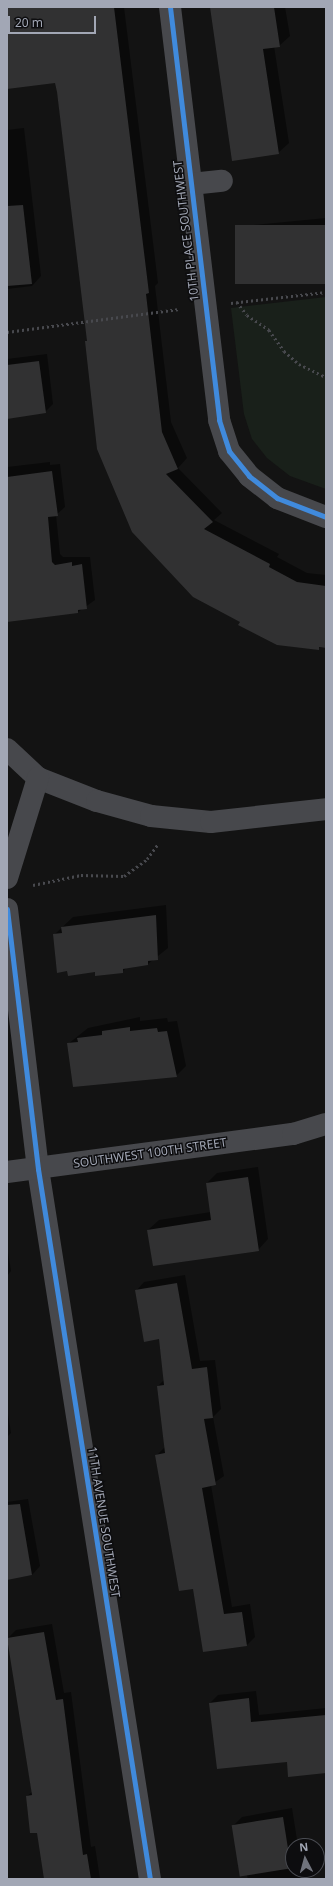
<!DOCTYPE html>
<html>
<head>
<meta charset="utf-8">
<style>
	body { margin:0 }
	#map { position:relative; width:333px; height:1886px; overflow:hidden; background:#131313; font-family:"Noto Sans",sans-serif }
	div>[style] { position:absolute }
	.green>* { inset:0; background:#19201a }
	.shadow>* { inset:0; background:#0007 }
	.building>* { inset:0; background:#313132; transform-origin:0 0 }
	.path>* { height:2.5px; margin-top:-1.25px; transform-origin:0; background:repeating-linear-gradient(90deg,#48494e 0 2px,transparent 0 5px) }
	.minor>* { height:22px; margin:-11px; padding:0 11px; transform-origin:11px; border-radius:11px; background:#47484c }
	.cycleway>* { height:5px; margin:-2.5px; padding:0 2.5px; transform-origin:2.5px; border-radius:2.5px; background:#408adc }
	span { translate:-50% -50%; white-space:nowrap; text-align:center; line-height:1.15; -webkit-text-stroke:3px #0d0d0f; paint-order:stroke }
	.street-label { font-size:12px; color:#a2a7b5 }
	.frame { position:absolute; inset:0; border:8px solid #a2a7b5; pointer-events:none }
	.north { position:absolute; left:285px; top:1838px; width:40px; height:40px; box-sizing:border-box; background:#0d0d0f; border:1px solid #494b51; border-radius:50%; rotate:354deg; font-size:11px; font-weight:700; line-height:16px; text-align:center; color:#a2a7b5 }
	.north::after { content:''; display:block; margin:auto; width:14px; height:18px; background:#70737c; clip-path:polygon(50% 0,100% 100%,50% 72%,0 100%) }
	.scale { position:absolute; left:8px; top:16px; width:88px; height:18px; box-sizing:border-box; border:2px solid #a2a7b5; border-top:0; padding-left:5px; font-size:12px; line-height:14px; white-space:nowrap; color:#a2a7b5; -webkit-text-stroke:3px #0d0d0f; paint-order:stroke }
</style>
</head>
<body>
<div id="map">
	<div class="green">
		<i style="clip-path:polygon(326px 297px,326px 489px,290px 476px,267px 458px,252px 439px,244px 414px,231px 308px)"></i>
	</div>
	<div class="shadow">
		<i style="clip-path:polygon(47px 7px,124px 7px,158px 283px,155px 286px,171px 422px,187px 458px,178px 468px,222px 513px,214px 520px,279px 554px,277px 557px,307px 573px,326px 575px,326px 648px,278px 644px,241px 622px,86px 342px,88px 339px,56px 82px,7px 88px,7px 17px)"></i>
		<i style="clip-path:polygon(211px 7px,285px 7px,290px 36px,279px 46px,274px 46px,289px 143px,278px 153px)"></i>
		<i style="clip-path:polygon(24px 128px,41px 276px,32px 286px,7px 289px,7px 130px)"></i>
		<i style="clip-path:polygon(326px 218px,326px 281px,236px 234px,244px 226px)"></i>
		<i style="clip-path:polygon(47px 354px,53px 404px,45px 412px,7px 417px,7px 359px)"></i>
		<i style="clip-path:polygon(50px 462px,50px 465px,60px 464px,65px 507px,56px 515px,60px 554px,63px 557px,90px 557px,95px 600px,78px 612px,7px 621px,7px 467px)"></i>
		<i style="clip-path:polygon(166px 905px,168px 948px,148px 964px,127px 967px,122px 972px,96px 971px,54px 935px,73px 917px)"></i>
		<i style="clip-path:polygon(140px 1017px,140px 1021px,167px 1018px,168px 1022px,177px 1021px,186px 1066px,176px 1076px,68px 1044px,88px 1028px)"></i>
		<i style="clip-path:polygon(258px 1167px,268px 1239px,258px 1250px,148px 1230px,159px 1220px,211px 1212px,207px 1183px,217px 1173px)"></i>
		<i style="clip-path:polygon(7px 1246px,11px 1271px,7px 1276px)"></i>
		<i style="clip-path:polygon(185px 1275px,200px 1361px,215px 1360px,221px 1409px,213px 1417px,224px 1476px,211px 1485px,232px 1607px,250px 1604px,255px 1637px,247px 1645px,194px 1588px,156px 1456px,165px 1447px,158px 1386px,164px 1380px,160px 1338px,136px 1291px,144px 1282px)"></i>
		<i style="clip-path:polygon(7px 1408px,11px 1433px,7px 1437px)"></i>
		<i style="clip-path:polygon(28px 1499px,40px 1566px,32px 1575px,7px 1579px,7px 1502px)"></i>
		<i style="clip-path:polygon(52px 1624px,64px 1693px,71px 1692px,91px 1847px,95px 1846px,100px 1879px,46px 1879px,38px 1832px,27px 1796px,32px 1792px,8px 1638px,16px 1630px)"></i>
		<i style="clip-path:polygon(256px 1691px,259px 1715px,326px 1708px,326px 1772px,288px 1761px,210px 1703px,218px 1695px)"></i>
		<i style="clip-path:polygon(292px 1808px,298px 1846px,293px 1846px,293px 1870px,301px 1870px,303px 1879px,248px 1879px,233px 1826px,242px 1817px)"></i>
	</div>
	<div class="building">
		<i style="clip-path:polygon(7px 7px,114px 7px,149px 293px,146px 294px,162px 432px,178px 469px,166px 474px,213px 522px,204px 529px,270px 564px,269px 567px,297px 582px,326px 586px,326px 648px,319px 647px,319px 650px,277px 645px,238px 625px,240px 622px,193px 597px,132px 532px,97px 449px,85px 341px,87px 341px,57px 92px,55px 83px,7px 89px)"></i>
		<i style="clip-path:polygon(210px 7px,274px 7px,280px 47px,263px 49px,279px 154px,232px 161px)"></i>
		<i style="clip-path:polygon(23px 205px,32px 284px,7px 286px,7px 206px)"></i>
		<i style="left:326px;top:225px;width:59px;height:91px;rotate:90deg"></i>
		<i style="clip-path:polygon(39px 361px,46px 413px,7px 419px,7px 365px)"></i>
		<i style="clip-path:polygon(52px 471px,58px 516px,48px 517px,52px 562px,55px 565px,72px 562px,72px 566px,82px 564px,87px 609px,78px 610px,78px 613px,7px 622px,7px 477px)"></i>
		<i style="clip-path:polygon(156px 915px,158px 960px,148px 961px,148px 965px,123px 969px,123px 973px,95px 976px,95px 972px,68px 976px,67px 971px,57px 973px,53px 934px,62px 933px,61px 927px)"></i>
		<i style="clip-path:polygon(130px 1027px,130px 1031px,157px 1028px,158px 1032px,167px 1031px,177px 1077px,73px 1087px,67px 1043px,78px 1042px,77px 1038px,102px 1035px,102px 1031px)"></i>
		<i style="clip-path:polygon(248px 1177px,259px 1251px,153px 1266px,147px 1230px,211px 1220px,206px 1183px)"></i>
		<i style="clip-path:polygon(177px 1283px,192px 1369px,207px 1367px,213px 1418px,204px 1419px,216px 1485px,202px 1488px,224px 1614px,242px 1612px,247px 1646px,203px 1652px,193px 1589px,179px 1591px,155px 1455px,165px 1453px,157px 1386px,164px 1385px,159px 1339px,144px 1342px,135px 1290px)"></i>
		<i style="clip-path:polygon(20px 1504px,32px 1575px,7px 1580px,7px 1505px)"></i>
		<i style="clip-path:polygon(44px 1632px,56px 1700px,63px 1699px,83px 1855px,87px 1854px,91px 1879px,44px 1879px,37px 1833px,30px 1833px,26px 1796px,32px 1795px,7px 1638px)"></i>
		<i style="clip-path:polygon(249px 1698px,251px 1722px,326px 1715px,326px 1773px,288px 1777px,287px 1762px,217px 1769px,209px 1703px)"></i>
		<i style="left:283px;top:1817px;width:52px;height:52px;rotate:81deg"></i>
	</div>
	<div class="path">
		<i style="left:237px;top:302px;width:16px;rotate:52deg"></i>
		<i style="left:247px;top:315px;width:27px;rotate:34deg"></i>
		<i style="left:269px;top:330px;width:26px;rotate:54deg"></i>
		<i style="left:284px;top:351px;width:20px;rotate:41deg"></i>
		<i style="left:299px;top:364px;width:30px;rotate:26deg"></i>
		<i style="left:231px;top:303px;width:96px;rotate:-6.6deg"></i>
		<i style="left:7px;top:332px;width:174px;rotate:-7.6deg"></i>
		<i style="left:33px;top:885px;width:49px;rotate:-11.8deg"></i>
		<i style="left:81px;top:875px;width:43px;rotate:1.3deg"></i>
		<i style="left:124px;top:876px;width:29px;rotate:-36deg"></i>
		<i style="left:147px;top:859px;width:19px;rotate:-54deg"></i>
	</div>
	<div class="minor">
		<i style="left:170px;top:7px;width:416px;rotate:83.2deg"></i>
		<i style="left:219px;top:420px;width:33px;rotate:72deg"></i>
		<i style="left:229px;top:451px;width:32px;rotate:51deg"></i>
		<i style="left:249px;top:476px;width:36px;rotate:38deg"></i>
		<i style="left:277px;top:498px;width:53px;rotate:21.2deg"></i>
		<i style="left:191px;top:184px;width:31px;rotate:-6deg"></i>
		<i style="left:7px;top:749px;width:42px;rotate:43.1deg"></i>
		<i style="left:38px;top:778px;width:63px;rotate:21.3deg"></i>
		<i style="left:97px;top:801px;width:56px;rotate:15.5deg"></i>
		<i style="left:151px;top:816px;width:60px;rotate:5.7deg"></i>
		<i style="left:211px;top:822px;width:116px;rotate:-6.4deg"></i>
		<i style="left:7px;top:878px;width:105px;rotate:-72.8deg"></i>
		<i style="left:7px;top:909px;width:262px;rotate:83.2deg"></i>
		<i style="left:38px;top:1169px;width:719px;rotate:81.04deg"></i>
		<i style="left:7px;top:1172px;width:289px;rotate:-7.6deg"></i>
		<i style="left:293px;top:1134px;width:34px;rotate:-17deg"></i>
	</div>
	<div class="cycleway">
		<i style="left:170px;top:7px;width:416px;rotate:83.2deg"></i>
		<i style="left:219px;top:420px;width:33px;rotate:72deg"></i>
		<i style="left:229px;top:451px;width:32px;rotate:51deg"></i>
		<i style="left:249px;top:476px;width:36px;rotate:38deg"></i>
		<i style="left:277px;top:498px;width:53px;rotate:21.2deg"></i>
		<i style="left:7px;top:909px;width:262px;rotate:83.2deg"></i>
		<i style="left:38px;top:1169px;width:719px;rotate:81.04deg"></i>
	</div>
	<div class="street-label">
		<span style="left:186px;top:231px;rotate:-97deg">10TH PLACE SOUTHWEST</span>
		<span style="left:150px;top:1153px;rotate:-8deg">SOUTHWEST 100TH STREET</span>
		<span style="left:104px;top:1522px;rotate:81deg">11TH AVENUE SOUTHWEST</span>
	</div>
	<div class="frame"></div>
	<div class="north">N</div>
	<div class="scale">20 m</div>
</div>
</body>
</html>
